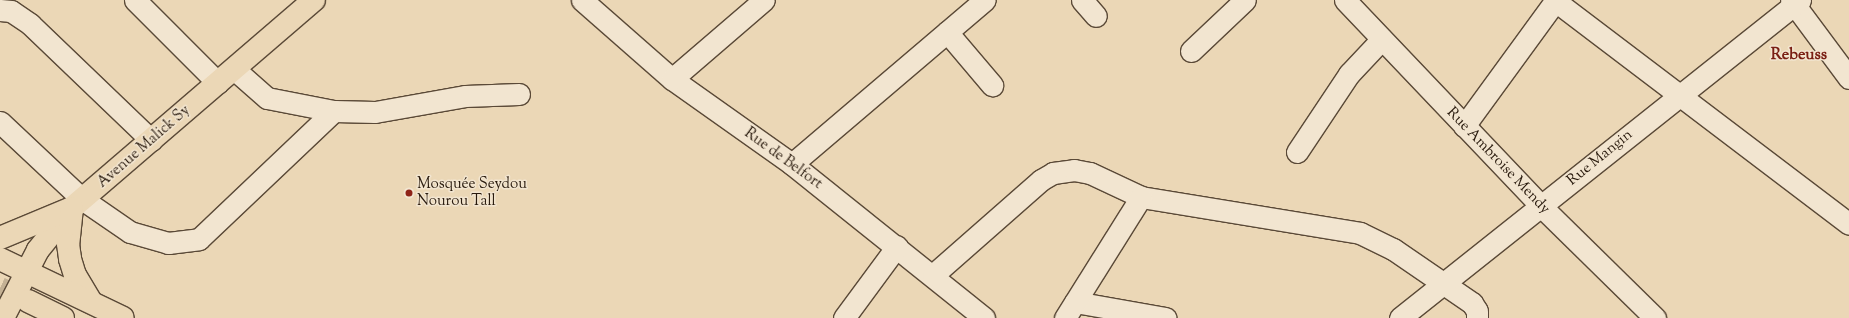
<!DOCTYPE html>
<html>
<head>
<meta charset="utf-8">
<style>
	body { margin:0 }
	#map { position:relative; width:1849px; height:318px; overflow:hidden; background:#ebd7b6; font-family:"Sorts Mill Goudy",serif }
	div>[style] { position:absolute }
	.highway-tunnel>* { height:22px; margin-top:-11px; transform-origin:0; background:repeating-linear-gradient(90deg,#c4b194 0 22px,transparent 0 33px) }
	.roads { filter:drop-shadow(1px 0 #5a4937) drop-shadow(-1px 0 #5a4937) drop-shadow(0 1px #5a4937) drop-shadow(0 -1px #5a4937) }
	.minor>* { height:21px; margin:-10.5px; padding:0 10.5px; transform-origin:10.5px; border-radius:10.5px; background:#f2e5d0 }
	.major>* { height:22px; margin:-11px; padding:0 11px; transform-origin:11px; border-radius:11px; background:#ebd7b6 }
	.highway>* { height:22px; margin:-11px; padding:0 11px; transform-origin:11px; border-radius:11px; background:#ebd7b6 }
	.dots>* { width:11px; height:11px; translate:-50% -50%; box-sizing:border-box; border:2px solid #f2e5d0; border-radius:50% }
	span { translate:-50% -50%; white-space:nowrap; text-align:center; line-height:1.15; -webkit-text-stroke:3px #f2e5d0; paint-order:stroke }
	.street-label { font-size:15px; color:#291a0d }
	.poi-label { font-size:15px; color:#291a0d }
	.left { translate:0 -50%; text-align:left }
	.neighbourhood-label { font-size:16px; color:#7a1f14; font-weight:700 }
</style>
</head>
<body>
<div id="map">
	<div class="highway-tunnel">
		<i style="left:0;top:288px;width:31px;rotate:25deg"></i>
	</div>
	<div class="roads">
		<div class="minor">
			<i style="left:135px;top:0;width:117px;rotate:45deg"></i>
			<i style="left:582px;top:0;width:120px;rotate:41.3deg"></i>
			<i style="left:672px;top:79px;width:147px;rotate:35.3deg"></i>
			<i style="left:792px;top:164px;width:246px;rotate:38.7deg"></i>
			<i style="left:1082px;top:0;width:21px;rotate:49deg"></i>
			<i style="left:1345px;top:0;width:284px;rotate:46.4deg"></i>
			<i style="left:1541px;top:206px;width:160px;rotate:44.5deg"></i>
			<i style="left:1554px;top:0;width:370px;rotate:37.2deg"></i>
			<i style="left:1791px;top:0;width:97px;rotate:53.4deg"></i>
			<i style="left:0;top:10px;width:11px;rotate:5deg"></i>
			<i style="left:11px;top:11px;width:23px;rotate:34deg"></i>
			<i style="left:30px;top:24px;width:168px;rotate:43.8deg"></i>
			<i style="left:947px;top:32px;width:70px;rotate:49.7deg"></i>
			<i style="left:1191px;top:51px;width:74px;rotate:-43.4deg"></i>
			<i style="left:234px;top:69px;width:44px;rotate:41.3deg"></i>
			<i style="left:267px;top:98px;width:68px;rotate:11deg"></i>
			<i style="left:334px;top:111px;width:41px;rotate:1.4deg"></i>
			<i style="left:375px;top:112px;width:91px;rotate:-10.1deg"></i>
			<i style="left:465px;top:96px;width:54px;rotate:-2.1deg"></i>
			<i style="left:672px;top:79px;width:121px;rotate:-40.7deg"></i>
			<i style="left:0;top:122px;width:112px;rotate:43.2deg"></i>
			<i style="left:82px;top:199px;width:58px;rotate:34.5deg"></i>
			<i style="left:130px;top:232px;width:40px;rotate:16deg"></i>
			<i style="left:168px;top:243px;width:31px;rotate:-7deg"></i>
			<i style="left:199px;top:239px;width:186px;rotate:-43.5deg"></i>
			<i style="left:1464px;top:126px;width:156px;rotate:-53.9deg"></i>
			<i style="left:1297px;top:152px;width:94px;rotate:-56.3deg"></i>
			<i style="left:1349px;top:74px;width:48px;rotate:-46.7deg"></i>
			<i style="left:792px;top:164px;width:253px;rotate:-40.4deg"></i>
			<i style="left:933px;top:275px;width:144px;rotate:-41.3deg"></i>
			<i style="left:1041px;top:180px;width:14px;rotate:-30deg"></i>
			<i style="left:1053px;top:173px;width:21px;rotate:-8deg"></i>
			<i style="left:1074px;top:170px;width:16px;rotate:11deg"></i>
			<i style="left:1090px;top:173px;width:56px;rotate:25.2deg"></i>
			<i style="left:1141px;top:197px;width:222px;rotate:9.3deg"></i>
			<i style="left:1360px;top:233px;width:37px;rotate:26deg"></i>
			<i style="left:1393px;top:249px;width:96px;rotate:34.4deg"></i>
			<i style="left:1472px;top:303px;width:9px;rotate:58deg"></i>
			<i style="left:1477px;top:311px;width:7px;rotate:90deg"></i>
			<i style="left:1075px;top:302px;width:92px;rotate:10deg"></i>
			<i style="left:844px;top:318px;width:89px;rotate:-53.6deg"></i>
			<i style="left:1065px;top:318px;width:143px;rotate:-57.9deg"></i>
			<i style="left:1400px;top:318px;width:511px;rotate:-38.48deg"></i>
		</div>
		<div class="major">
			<i style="left:3px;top:318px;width:76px;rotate:-62.8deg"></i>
			<i style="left:38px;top:250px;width:54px;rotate:-51deg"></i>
			<i style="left:72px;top:208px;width:319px;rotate:-40.7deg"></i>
		</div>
		<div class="highway">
			<i style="left:0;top:238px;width:78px;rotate:-22.6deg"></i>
			<i style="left:72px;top:208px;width:36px;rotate:96deg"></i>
			<i style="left:68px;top:244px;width:15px;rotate:82deg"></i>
			<i style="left:70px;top:259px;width:17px;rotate:73deg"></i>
			<i style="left:75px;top:275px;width:31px;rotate:59deg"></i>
			<i style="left:0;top:259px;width:136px;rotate:25.6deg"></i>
			<i style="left:28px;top:301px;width:39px;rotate:26deg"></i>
		</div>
	</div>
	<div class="dots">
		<i style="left:409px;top:193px;background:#8f2418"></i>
	</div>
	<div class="street-label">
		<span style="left:144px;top:147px;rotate:-41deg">Avenue Malick Sy</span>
		<span style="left:1600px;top:158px;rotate:-39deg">Rue Mangin</span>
		<span style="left:783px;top:159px;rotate:36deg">Rue de Belfort</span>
		<span style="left:1498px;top:161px;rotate:46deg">Rue Ambroise Mendy</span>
	</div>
	<div class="poi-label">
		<span class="left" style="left:417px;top:193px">Mosquée Seydou<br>Nourou Tall</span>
	</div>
	<div class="neighbourhood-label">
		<span style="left:1799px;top:56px">Rebeuss</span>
	</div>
</div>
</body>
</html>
